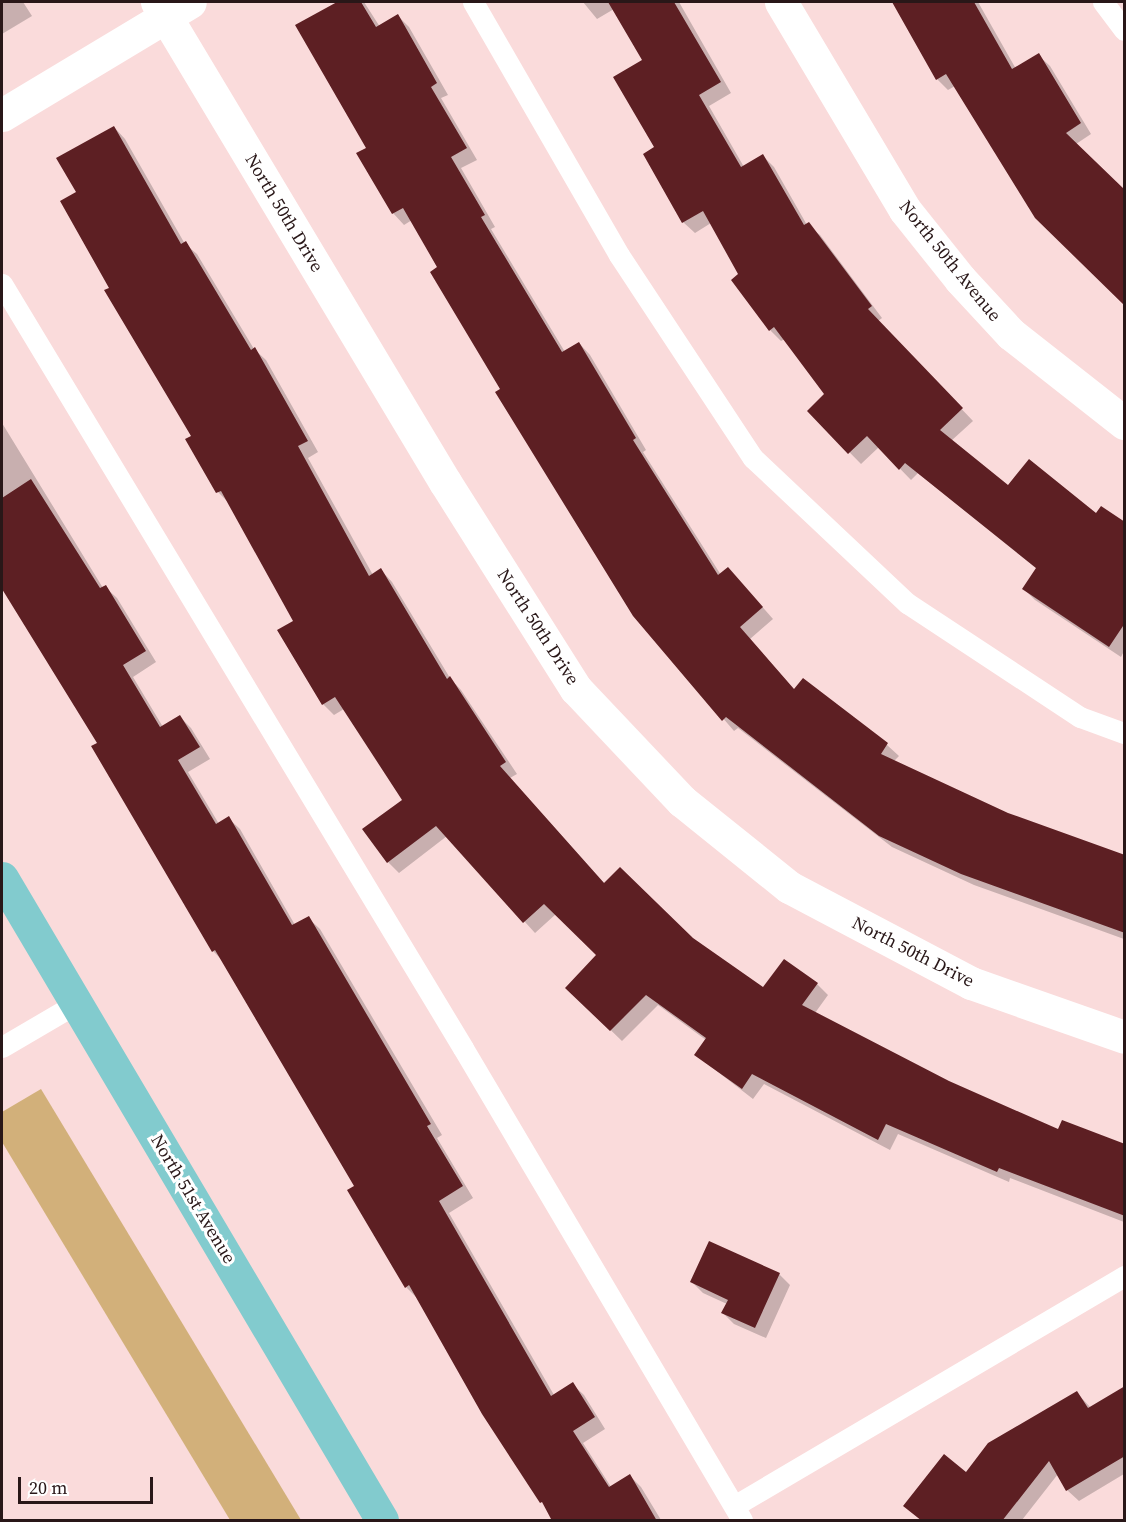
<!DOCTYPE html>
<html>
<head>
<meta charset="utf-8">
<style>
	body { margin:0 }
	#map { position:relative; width:1126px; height:1522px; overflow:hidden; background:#fadbdb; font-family:"Source Serif 4",serif }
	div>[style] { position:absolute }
	.green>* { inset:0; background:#d2b07a }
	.shadow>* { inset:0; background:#0003 }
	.building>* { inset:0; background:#5d1f23 }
	.service>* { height:21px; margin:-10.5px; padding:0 10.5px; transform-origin:10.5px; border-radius:10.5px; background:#fff }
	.minor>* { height:33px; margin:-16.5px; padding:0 16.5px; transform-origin:16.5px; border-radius:16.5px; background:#fff }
	.primary>* { height:33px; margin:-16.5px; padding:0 16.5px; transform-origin:16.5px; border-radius:16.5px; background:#82cbce }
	span { translate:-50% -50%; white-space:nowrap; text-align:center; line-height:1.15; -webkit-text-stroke:6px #fff; paint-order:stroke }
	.street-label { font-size:18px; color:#291718 }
	.frame { position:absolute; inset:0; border:3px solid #291718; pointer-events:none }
	.scale { position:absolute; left:18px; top:1477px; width:135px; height:27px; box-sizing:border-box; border:3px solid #291718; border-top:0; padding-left:8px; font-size:18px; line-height:21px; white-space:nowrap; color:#291718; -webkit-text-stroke:4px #fff; paint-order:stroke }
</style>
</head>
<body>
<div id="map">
	<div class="green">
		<i style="clip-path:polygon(41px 1089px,301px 1520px,230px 1520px,2px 1142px,2px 1112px)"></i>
	</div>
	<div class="shadow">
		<i style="clip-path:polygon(2px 2px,23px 2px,32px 16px,2px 34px)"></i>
		<i style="clip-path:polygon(340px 2px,364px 2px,380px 27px,398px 16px,409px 27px,448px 95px,441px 98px,477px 160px,461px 168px,495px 227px,491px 229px,565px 352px,579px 343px,590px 355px,646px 450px,643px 452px,721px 575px,739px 580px,773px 619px,750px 639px,795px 691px,803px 680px,887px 745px,899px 756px,894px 761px,1008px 814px,1124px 856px,1124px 939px,974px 885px,892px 847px,738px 728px,734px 731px,634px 615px,497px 392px,502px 389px,412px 220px,404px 225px,393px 213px,368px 148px,297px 26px)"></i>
		<i style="clip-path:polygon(583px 2px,679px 2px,731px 93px,709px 106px,744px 167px,763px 156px,774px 167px,807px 225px,820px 235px,882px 318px,878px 321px,973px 421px,951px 441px,1009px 487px,1124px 523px,1124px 651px,1121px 657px,1035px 600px,1024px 589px,1037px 569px,918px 473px,911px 480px,879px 447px,861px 464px,809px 411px,826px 394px,785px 339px,781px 341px,770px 330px,711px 223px,695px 233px,683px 222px,656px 148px,644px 61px,614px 9px,597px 19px)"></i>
		<i style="clip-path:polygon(894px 2px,978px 2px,1016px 69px,1038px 55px,1050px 66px,1091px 134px,1076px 144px,955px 86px,948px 90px,937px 79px)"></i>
		<i style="clip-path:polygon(114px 127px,125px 139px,185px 244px,197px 254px,254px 349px,266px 360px,318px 452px,308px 458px,373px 575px,381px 570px,392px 582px,450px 678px,461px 690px,517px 774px,510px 778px,605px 884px,692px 939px,763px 990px,817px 984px,828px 995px,815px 1013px,948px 1082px,1059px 1131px,1124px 1145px,1124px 1222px,1010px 1178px,1009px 1182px,898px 1134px,890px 1150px,764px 1084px,753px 1099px,696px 1055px,706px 1040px,658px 1005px,622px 1041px,567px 988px,598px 955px,556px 914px,535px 933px,447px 836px,399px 873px,388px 862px,404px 800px,344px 709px,334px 715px,323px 704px,295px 621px,229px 503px,218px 492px,193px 436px,111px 288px,78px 193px)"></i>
		<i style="clip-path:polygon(2px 423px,103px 588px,105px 587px,117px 598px,156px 662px,133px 677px,163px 727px,180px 717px,191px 728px,210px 759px,188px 772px,219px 824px,228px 818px,240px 829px,295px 925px,308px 918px,320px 929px,442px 1135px,437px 1138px,473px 1198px,449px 1213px,554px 1395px,572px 1384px,584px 1395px,605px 1429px,583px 1443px,611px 1487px,630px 1476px,641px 1487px,661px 1520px,554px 1520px,417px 1298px,406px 1287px,356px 1187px,223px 961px,213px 951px,100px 743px,2px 584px)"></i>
		<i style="clip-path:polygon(779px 1274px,790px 1285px,766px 1338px,734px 1324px,723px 1313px,727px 1304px,703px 1293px,692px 1282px)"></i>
		<i style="clip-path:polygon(1124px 1388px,1124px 1474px,1079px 1501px,1067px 1490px,1058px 1474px,1022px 1520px,921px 1520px,905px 1506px,966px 1474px,1077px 1393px,1091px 1408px)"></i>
	</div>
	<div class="building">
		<i style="clip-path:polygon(337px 2px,361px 2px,376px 27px,398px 14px,437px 83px,431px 87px,467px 148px,451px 157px,485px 215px,481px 217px,562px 352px,579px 342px,636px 438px,633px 440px,718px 575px,728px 567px,763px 607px,740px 627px,794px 689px,803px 678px,888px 743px,881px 754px,1008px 813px,1125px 855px,1125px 933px,961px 874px,879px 836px,726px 717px,722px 721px,633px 616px,495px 392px,500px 389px,430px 272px,437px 267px,403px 208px,392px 214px,356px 153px,366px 148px,295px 25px)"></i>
		<i style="clip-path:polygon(608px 2px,674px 2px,721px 82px,699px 95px,741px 167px,763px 154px,804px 225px,809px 222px,872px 306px,868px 309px,963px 408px,940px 430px,1008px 485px,1029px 459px,1096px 513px,1101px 506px,1125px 522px,1125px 623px,1109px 647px,1022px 589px,1036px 568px,905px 463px,899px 470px,867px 436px,848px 454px,807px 411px,824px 394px,774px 327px,769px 331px,731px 280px,738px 274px,703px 211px,682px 223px,643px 154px,654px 147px,613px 77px,642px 60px)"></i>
		<i style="clip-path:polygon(892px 2px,974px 2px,1012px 69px,1039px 53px,1081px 123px,1066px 133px,1125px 190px,1125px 306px,1035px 218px,946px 74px,936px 80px)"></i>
		<i style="clip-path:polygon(114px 126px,181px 244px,186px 241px,251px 350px,255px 347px,308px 441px,298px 446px,369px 576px,381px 568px,447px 679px,450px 676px,506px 762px,500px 766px,604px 883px,620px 867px,693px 938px,763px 987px,784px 959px,818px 983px,802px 1005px,949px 1081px,1058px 1129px,1062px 1120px,1125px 1144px,1125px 1216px,999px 1168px,997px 1172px,886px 1124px,878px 1140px,752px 1074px,742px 1089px,694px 1055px,706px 1038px,646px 995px,610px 1031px,565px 988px,596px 955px,544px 904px,523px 923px,436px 826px,387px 863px,362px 829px,402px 800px,335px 697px,322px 705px,277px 630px,293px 621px,221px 491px,216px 493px,185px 439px,191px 436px,104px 290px,109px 288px,60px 201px,76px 192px,56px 158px)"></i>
		<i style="clip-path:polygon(31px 479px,100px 588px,106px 585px,146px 651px,123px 665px,160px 727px,180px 715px,200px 747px,178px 760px,216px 824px,229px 816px,292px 925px,309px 916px,431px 1124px,427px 1126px,463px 1186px,439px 1201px,551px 1396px,573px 1382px,595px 1417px,573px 1431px,609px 1487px,630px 1474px,657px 1521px,549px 1521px,551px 1519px,542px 1502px,540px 1503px,482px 1414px,409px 1285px,405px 1288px,347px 1190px,354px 1186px,215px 950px,212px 952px,91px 746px,97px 743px,2px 589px,2px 498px)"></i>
		<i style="clip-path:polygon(709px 1241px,780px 1273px,755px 1328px,721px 1313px,728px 1300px,690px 1282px)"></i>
		<i style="clip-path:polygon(1125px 1386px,1125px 1456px,1066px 1491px,1049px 1461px,1002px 1521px,922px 1521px,903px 1506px,944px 1454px,966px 1472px,988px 1443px,1077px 1391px,1088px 1408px)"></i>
	</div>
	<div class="service">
		<i style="left:473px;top:2px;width:292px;rotate:60deg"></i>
		<i style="left:619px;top:255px;width:243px;rotate:56.6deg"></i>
		<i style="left:753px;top:458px;width:212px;rotate:43.3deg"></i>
		<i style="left:907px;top:603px;width:207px;rotate:33.4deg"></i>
		<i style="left:1080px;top:717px;width:47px;rotate:20deg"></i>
		<i style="left:1103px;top:2px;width:35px;rotate:53deg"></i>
		<i style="left:2px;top:284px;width:892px;rotate:58.89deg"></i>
		<i style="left:463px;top:1048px;width:548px;rotate:59.41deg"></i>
		<i style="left:2px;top:1047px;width:87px;rotate:-30.4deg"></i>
		<i style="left:734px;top:1506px;width:453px;rotate:-30.5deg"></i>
	</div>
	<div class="minor">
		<i style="left:157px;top:2px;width:560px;rotate:59.04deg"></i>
		<i style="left:445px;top:482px;width:245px;rotate:57.7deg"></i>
		<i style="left:576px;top:689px;width:154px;rotate:46.6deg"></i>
		<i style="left:682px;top:801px;width:137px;rotate:38.8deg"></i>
		<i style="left:789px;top:887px;width:206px;rotate:27.8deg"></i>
		<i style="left:971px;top:983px;width:162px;rotate:19.4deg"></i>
		<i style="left:781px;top:2px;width:242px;rotate:59.2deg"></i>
		<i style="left:905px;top:210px;width:88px;rotate:51.4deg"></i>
		<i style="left:960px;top:279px;width:75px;rotate:47.2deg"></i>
		<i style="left:1011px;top:334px;width:144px;rotate:38.2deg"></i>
		<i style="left:2px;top:115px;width:219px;rotate:-31deg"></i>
	</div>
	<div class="primary">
		<i style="left:2px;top:878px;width:746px;rotate:59.38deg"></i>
	</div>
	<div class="street-label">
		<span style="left:284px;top:213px;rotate:59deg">North 50th Drive</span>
		<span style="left:950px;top:261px;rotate:51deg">North 50th Avenue</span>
		<span style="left:538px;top:627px;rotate:57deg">North 50th Drive</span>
		<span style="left:913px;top:952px;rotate:27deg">North 50th Drive</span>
		<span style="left:193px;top:1199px;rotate:59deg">North 51st Avenue</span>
	</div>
	<div class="frame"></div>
	<div class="scale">20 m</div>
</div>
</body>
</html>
